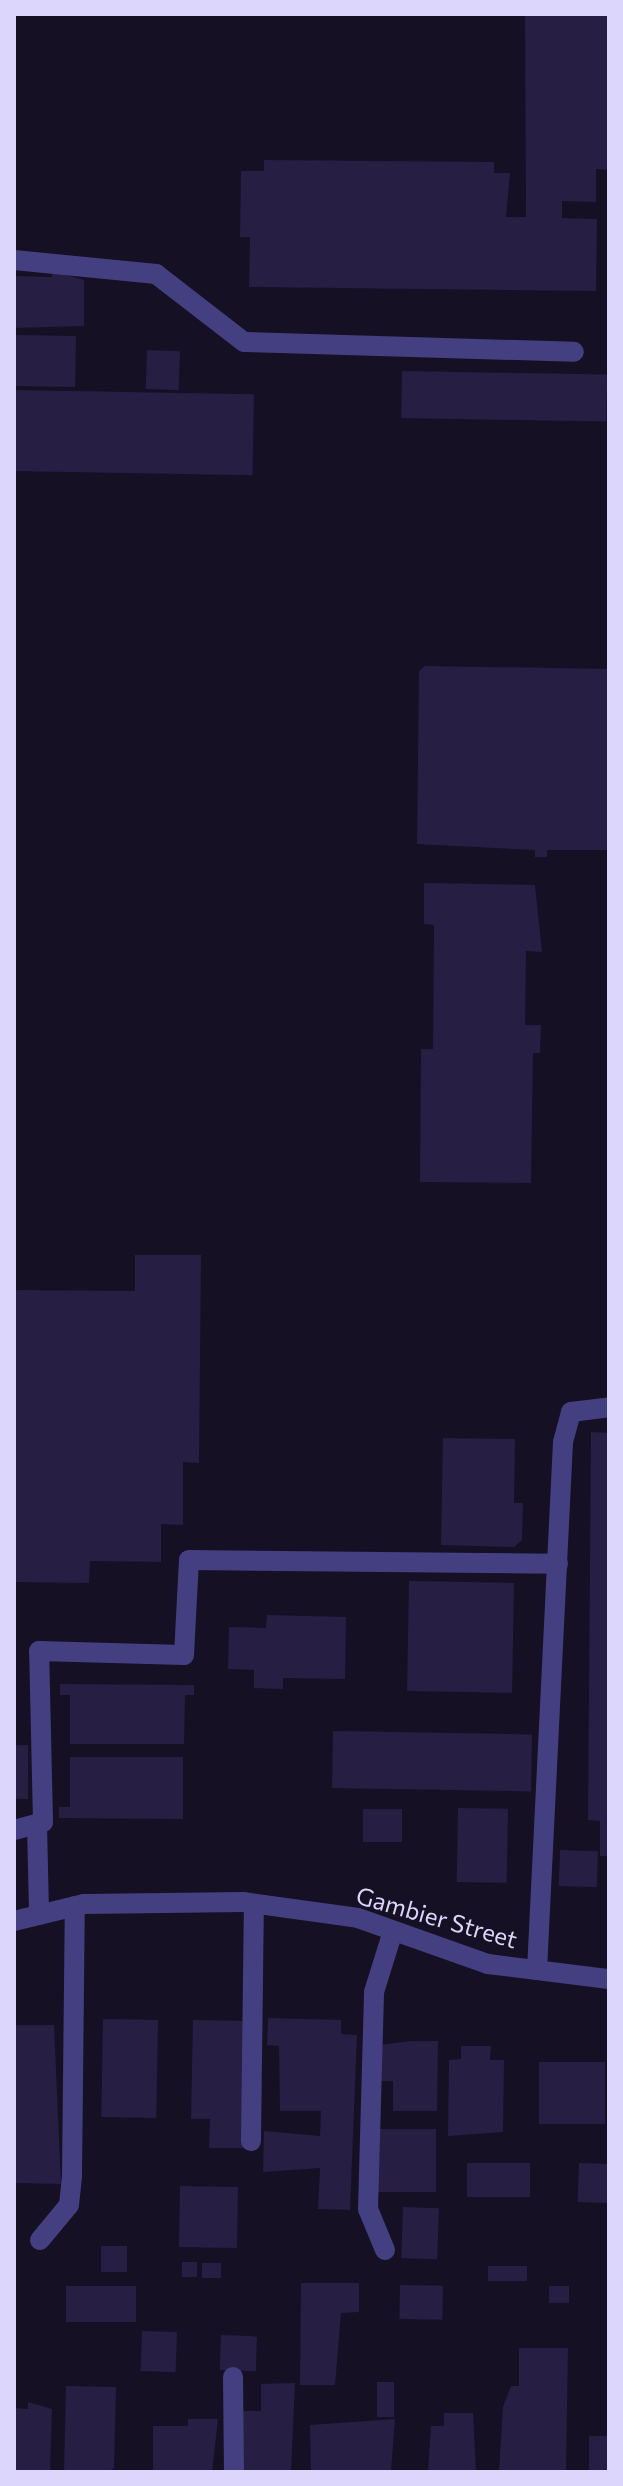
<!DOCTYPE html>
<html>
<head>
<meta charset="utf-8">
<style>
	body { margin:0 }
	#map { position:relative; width:623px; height:2486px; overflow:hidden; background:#151024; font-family:Commissioner,sans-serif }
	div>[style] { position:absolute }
	.building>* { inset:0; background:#271e44; transform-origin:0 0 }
	.minor>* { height:20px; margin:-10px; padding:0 10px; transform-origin:10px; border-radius:10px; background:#443f80 }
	span { translate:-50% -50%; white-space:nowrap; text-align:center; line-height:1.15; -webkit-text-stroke:6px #151024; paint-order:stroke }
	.street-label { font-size:24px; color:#dcd6fc }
	.frame { position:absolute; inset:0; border:16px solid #dcd6fc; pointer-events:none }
</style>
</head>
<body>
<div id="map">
	<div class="building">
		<i style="clip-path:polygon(525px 14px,609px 14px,609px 170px,596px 169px,596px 202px,562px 201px,562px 218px,597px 219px,596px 291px,249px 287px,250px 237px,240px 237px,241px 171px,264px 171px,264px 160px,494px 162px,494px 173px,510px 173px,506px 217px,526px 217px)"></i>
		<i style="clip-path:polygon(52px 271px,84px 280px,84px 326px,14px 328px,14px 276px,52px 277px)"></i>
		<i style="left:14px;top:335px;width:62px;height:51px;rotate:1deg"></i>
		<i style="left:147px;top:350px;width:33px;height:39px;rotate:2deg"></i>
		<i style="left:402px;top:371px;width:205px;height:47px;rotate:1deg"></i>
		<i style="left:14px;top:390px;width:240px;height:81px;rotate:1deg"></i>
		<i style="clip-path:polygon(425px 666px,609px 669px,609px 850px,547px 850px,547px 857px,535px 857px,535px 850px,417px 844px,419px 671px)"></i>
		<i style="clip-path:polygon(424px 883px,535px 885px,542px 952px,526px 951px,525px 1025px,541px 1025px,540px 1053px,533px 1053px,531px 1183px,420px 1182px,421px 1049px,433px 1049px,434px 925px,424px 924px)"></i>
		<i style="clip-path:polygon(135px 1255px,201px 1255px,199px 1463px,183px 1462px,183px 1525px,161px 1524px,161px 1562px,90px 1561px,89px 1583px,14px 1582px,14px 1290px,135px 1291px)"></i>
		<i style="clip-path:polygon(591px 1432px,609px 1433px,609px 1856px,600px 1856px,600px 1821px,588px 1820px)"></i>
		<i style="clip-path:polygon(443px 1438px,515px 1439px,514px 1503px,523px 1503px,522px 1540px,514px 1547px,441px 1545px)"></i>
		<i style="left:409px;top:1581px;width:105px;height:110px;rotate:1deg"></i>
		<i style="clip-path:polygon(267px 1615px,346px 1617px,345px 1679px,283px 1678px,283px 1689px,254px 1688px,254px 1670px,228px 1669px,229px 1627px,266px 1628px)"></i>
		<i style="clip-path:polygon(60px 1684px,194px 1685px,194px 1695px,185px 1695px,184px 1744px,70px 1744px,70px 1695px,60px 1695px)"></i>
		<i style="left:333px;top:1731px;width:199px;height:57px;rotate:1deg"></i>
		<i style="left:14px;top:1745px;width:14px;height:54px"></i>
		<i style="clip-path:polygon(70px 1757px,183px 1757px,183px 1819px,59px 1818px,59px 1807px,70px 1807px)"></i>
		<i style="left:458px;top:1808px;width:50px;height:74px;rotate:1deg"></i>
		<i style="left:363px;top:1809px;width:39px;height:33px"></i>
		<i style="left:560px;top:1850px;width:38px;height:36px;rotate:2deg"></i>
		<i style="clip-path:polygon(268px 2018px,341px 2020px,341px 2034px,357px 2035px,350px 2210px,318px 2209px,320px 2168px,263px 2172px,264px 2131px,320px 2136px,321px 2111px,280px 2111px,279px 2046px,267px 2045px)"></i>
		<i style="left:103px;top:2019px;width:55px;height:98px;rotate:1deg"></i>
		<i style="clip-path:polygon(193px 2020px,248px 2021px,246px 2148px,209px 2148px,210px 2119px,191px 2119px)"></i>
		<i style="clip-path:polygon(14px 2025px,54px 2025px,61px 2184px,14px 2183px)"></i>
		<i style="clip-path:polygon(411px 2041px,438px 2041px,437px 2111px,393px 2111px,393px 2081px,379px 2081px,379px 2045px)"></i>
		<i style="clip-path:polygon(461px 2046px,491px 2046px,490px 2060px,504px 2060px,503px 2132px,448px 2136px,449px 2060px,461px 2059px)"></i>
		<i style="left:539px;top:2062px;width:66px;height:62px"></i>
		<i style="left:375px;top:2129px;width:61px;height:63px"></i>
		<i style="left:467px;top:2163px;width:63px;height:34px"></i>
		<i style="left:579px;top:2163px;width:30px;height:39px;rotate:2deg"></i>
		<i style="left:180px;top:2186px;width:58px;height:61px;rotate:1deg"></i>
		<i style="left:403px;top:2207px;width:36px;height:51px;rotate:2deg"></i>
		<i style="left:101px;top:2246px;width:26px;height:26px"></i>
		<i style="left:182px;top:2262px;width:15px;height:15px"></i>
		<i style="left:202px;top:2263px;width:19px;height:15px"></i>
		<i style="left:488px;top:2266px;width:39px;height:15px"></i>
		<i style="clip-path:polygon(301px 2283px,359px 2283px,359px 2312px,341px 2313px,335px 2385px,300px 2385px)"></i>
		<i style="left:400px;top:2285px;width:43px;height:34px;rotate:1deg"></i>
		<i style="left:66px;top:2286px;width:70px;height:36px"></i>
		<i style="left:549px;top:2286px;width:20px;height:17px"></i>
		<i style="left:142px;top:2331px;width:35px;height:40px;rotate:2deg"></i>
		<i style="left:221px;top:2335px;width:36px;height:35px;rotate:2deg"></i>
		<i style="clip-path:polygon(519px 2348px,568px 2348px,566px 2472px,499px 2472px,503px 2407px,511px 2386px,519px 2386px)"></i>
		<i style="left:377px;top:2382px;width:17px;height:35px"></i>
		<i style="clip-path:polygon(295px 2383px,291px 2472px,239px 2472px,239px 2411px,261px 2411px,261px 2384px)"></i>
		<i style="clip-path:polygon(66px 2386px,116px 2387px,114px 2468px,107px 2472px,64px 2472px)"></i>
		<i style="clip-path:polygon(28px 2402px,52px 2409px,50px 2472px,14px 2472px,15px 2408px,28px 2409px)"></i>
		<i style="clip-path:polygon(444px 2413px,473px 2413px,476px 2472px,428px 2472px,431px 2426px,444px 2426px)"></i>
		<i style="clip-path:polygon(188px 2419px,218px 2419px,212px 2472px,153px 2472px,153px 2426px,188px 2426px)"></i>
		<i style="clip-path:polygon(395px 2419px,391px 2470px,311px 2472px,310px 2425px)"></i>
		<i style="left:609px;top:2436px;width:36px;height:20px;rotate:90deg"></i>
	</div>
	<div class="minor">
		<i style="left:14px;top:260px;width:143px;rotate:5.6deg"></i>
		<i style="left:156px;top:274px;width:111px;rotate:37.7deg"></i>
		<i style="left:244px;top:342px;width:330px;rotate:1.7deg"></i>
		<i style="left:37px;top:1824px;width:91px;rotate:88.7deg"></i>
		<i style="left:14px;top:1830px;width:30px;rotate:-15deg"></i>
		<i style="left:43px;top:1822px;width:171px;rotate:-91.3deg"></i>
		<i style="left:39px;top:1651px;width:145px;rotate:1.6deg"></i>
		<i style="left:184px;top:1655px;width:95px;rotate:-87deg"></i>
		<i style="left:189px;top:1560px;width:369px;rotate:0.6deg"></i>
		<i style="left:14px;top:1921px;width:72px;rotate:-13.7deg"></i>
		<i style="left:84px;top:1904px;width:159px;rotate:-0.7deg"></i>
		<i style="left:243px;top:1902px;width:116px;rotate:7.9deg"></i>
		<i style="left:358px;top:1918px;width:138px;rotate:19.5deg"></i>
		<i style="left:488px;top:1964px;width:122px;rotate:7.1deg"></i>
		<i style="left:537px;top:1970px;width:529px;rotate:-87.18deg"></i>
		<i style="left:563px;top:1442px;width:31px;rotate:-75deg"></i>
		<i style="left:571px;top:1412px;width:38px;rotate:-7deg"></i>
		<i style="left:251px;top:2141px;width:237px;rotate:-89.3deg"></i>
		<i style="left:40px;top:2240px;width:45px;rotate:-50.4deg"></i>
		<i style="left:69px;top:2205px;width:30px;rotate:-84deg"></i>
		<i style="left:72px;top:2175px;width:269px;rotate:-89.4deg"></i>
		<i style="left:385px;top:2250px;width:44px;rotate:-112.5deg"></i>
		<i style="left:368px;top:2209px;width:217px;rotate:-88.4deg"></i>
		<i style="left:374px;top:1992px;width:64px;rotate:-72.7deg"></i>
		<i style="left:233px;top:2377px;width:95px;rotate:89.4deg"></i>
	</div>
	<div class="street-label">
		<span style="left:437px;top:1917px;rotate:16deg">Gambier Street</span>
	</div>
	<div class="frame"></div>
</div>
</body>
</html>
